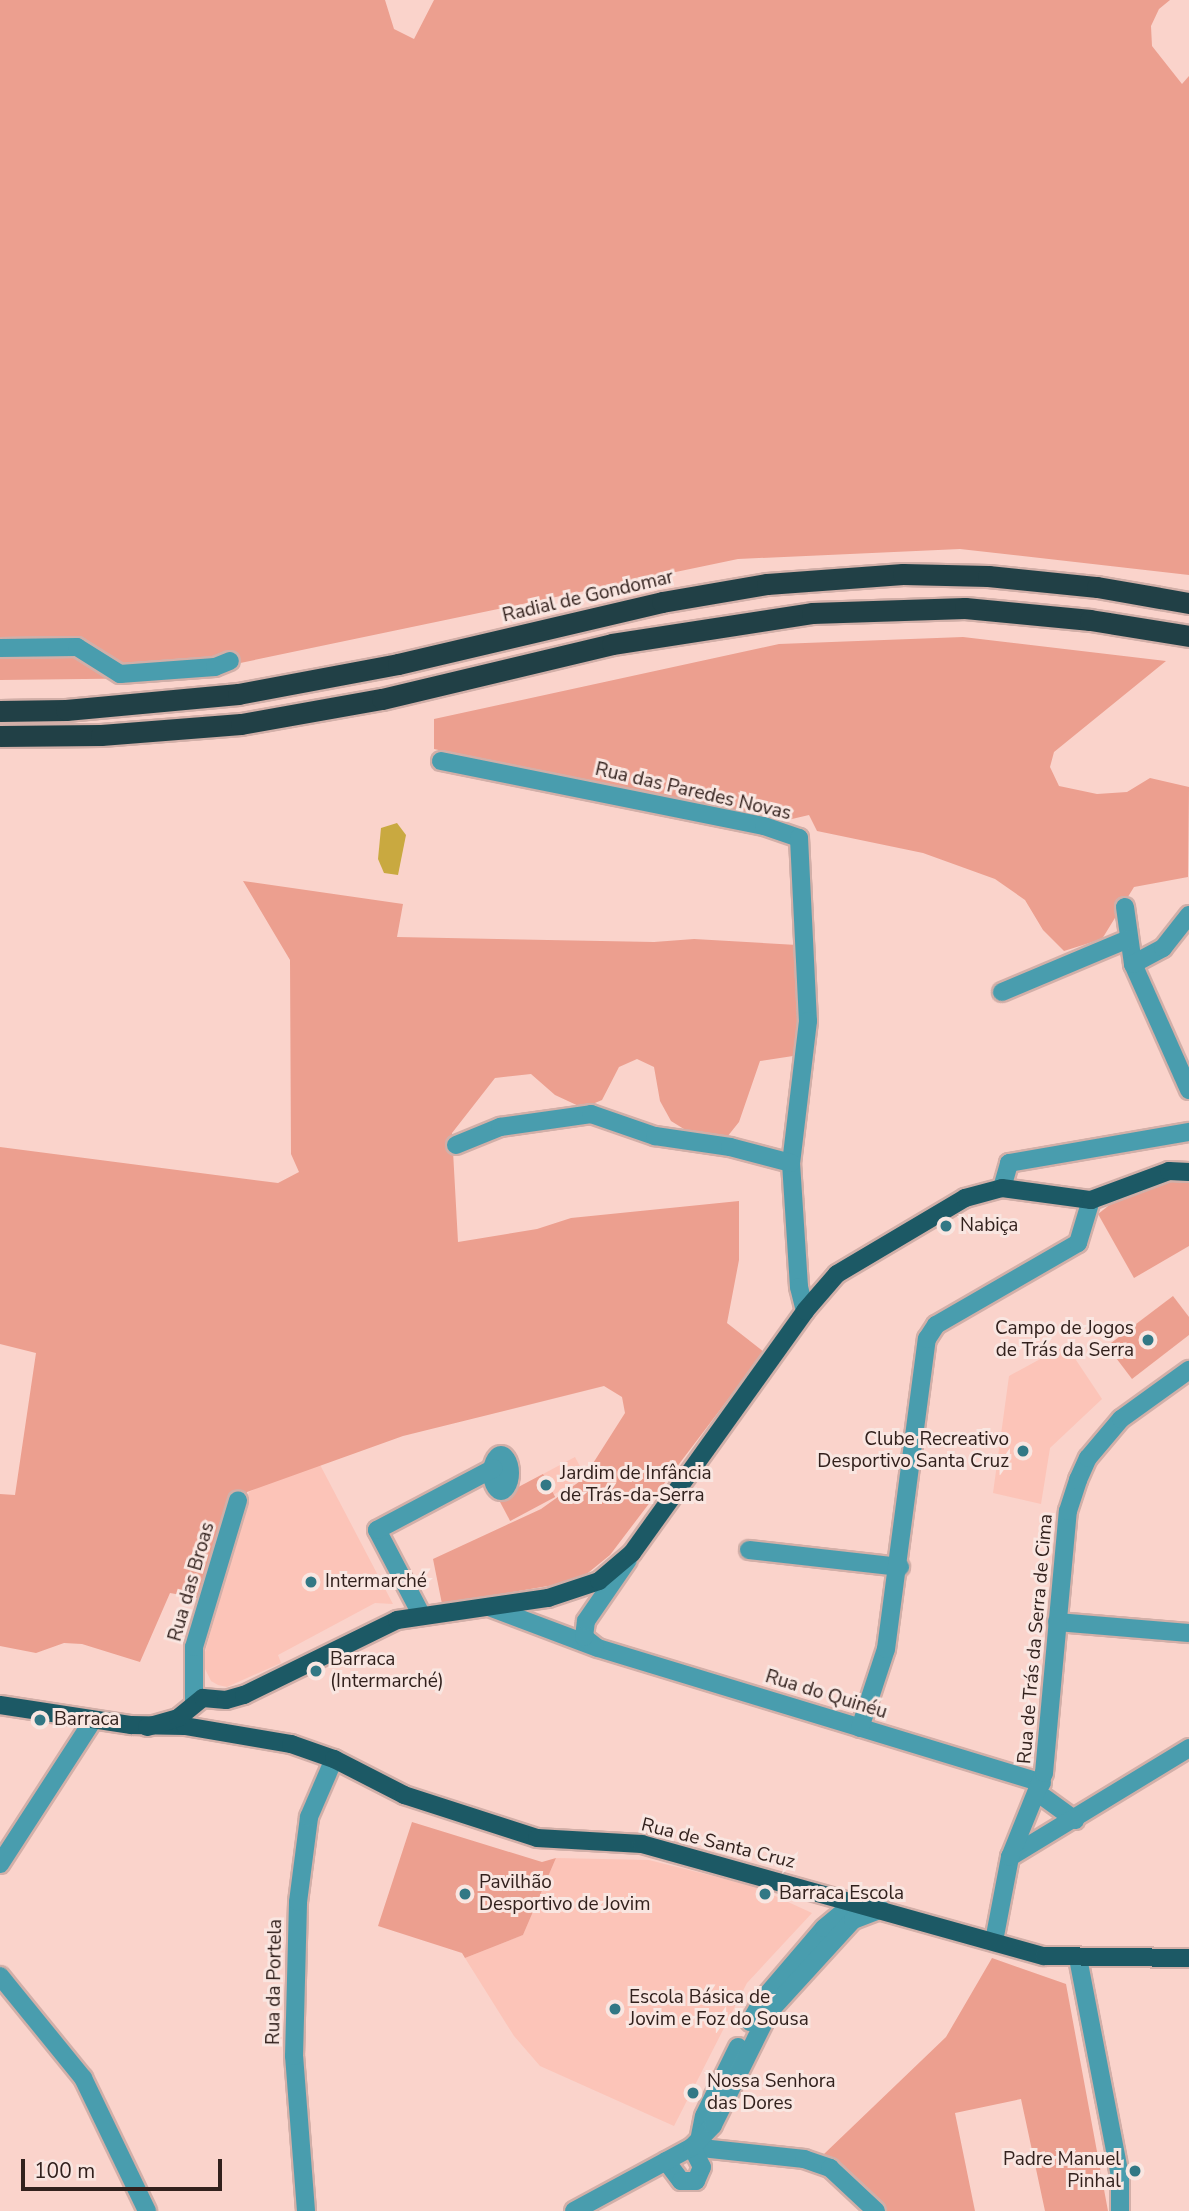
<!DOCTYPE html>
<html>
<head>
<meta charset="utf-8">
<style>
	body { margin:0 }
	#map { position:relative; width:1189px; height:2211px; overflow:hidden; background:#fad3cb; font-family:"Nunito Sans",sans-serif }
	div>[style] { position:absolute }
	.built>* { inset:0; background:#fcc4b8 }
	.green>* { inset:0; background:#ec9f8f; transform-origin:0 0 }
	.water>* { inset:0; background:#c9a940 }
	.roads { filter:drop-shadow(2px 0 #d2afa8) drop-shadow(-2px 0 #d2afa8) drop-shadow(0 2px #d2afa8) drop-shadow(0 -2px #d2afa8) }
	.minor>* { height:18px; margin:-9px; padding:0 9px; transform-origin:9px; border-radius:9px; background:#499dae }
	.minor>.ring { margin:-9px; padding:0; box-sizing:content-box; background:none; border:18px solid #499dae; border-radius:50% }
	.major>* { height:18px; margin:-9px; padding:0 9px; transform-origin:9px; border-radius:9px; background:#1c5965 }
	.highway>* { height:21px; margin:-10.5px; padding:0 10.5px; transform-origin:10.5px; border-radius:10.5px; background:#214046 }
	.dots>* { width:19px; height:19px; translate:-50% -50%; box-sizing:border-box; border:4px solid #f9e6e1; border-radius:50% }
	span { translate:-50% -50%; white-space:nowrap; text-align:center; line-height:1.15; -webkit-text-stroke:6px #f9e6e1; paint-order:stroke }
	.street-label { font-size:19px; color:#32211d }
	.poi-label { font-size:19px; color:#32211d }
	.left { translate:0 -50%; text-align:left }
	.right { translate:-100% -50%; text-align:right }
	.scale { position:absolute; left:21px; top:2159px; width:201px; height:32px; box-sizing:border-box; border:4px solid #32211d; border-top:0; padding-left:9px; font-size:21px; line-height:24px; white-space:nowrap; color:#32211d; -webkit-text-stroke:5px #f9e6e1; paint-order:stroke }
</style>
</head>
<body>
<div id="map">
	<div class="built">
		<i style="clip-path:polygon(1066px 1345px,1102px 1399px,1050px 1448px,1041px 1504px,993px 1493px,1009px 1376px)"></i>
		<i style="clip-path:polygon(575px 1457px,585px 1476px,510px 1521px,498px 1498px)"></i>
		<i style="clip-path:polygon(317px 1459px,393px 1604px,375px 1603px,278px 1655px,281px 1663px,227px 1687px,218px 1685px,211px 1681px,202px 1663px,249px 1492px)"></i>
		<i style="clip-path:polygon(556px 1858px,649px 1860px,753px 1886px,812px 1913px,747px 1983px,674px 2126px,540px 2066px,514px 2036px,465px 1958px,523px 1935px)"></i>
	</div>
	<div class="green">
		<i style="clip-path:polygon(0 0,385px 0,394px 29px,414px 39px,434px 0,1170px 0,1159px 9px,1151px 26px,1152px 46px,1182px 84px,1189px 76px,1189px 575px,960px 549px,738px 559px,168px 678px,0 680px)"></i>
		<i style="clip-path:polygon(963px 637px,1166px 661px,1054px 752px,1050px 767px,1059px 786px,1097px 794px,1127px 792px,1150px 778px,1189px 787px,1188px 877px,1134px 887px,1102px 939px,1064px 951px,1043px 930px,1025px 900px,995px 879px,923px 853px,817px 831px,809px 815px,775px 823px,434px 749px,434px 719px,779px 644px)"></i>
		<i style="clip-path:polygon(243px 881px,403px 904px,397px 937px,654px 942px,694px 939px,797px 945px,798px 1034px,793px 1056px,760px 1061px,739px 1122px,723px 1142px,692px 1134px,671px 1121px,660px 1101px,654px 1067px,637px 1059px,619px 1067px,602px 1100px,583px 1108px,555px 1095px,531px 1074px,495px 1078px,452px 1133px,458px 1242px,537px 1229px,571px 1218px,739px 1201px,739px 1260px,727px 1323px,764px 1352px,610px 1555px,578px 1581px,442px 1604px,433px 1559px,541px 1509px,583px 1479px,625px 1413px,622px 1397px,604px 1386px,403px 1436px,247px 1492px,232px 1542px,216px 1553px,198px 1598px,170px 1593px,140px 1662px,82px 1644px,64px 1643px,36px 1653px,0 1646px,0 1494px,15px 1495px,36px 1353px,0 1344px,0 1147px,278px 1183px,299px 1172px,291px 1154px,290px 960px)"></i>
		<i style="clip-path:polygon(1185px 1179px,1189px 1183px,1189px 1246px,1134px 1278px,1098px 1214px,1117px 1199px,1159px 1180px)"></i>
		<i style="clip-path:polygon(1173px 1296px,1189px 1317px,1189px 1335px,1132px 1379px,1107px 1346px)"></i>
		<i style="left:543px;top:1474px;width:26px;height:51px;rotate:62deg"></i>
		<i style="clip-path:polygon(412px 1822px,542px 1862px,556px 1858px,523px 1935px,465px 1958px,462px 1953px,378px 1926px)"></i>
		<i style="clip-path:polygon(992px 1958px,1066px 1984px,1108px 2211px,1045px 2211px,1021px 2099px,955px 2113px,975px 2211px,887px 2211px,824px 2154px,946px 2037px)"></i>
	</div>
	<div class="water">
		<i style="clip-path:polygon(397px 823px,406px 835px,398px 875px,384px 873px,378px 859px,381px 828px)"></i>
	</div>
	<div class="roads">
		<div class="minor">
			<i style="left:0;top:648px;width:77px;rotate:-0.7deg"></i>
			<i style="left:77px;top:647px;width:51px;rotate:32.1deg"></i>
			<i style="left:120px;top:674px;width:95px;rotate:-4.2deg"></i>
			<i style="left:215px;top:667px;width:16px;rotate:-22deg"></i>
			<i style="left:441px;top:761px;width:329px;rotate:11.4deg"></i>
			<i style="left:764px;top:826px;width:37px;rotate:19deg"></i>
			<i style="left:799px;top:838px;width:183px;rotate:87.2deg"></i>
			<i style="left:808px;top:1021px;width:143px;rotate:96.8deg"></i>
			<i style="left:791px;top:1163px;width:124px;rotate:86.3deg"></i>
			<i style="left:799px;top:1287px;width:25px;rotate:76deg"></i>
			<i style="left:1125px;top:907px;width:58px;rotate:82deg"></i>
			<i style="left:1133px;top:964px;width:138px;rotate:66deg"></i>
			<i style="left:1133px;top:964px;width:34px;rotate:-28deg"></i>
			<i style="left:1163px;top:948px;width:42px;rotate:-51.8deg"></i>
			<i style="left:1002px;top:992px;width:137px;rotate:-22.8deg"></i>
			<i style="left:456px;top:1145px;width:48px;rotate:-22.2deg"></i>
			<i style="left:500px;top:1127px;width:92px;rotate:-8.1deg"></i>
			<i style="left:591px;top:1114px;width:68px;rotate:19deg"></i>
			<i style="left:655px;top:1136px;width:76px;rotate:8.3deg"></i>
			<i style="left:730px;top:1147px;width:63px;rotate:14.7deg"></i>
			<i style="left:1002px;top:1188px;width:26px;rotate:-74deg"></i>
			<i style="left:1009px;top:1163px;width:183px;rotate:-9.8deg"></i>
			<i class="ring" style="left:492px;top:1455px;width:-2px;height:-2px"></i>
			<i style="left:749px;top:1550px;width:152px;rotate:6.4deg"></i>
			<i style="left:489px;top:1607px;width:116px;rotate:20.6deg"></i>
			<i style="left:598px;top:1648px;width:464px;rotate:16.9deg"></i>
			<i style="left:422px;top:1616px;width:97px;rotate:-117.6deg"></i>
			<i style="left:377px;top:1530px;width:132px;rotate:-27.9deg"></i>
			<i style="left:1057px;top:1622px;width:132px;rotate:4.8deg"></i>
			<i style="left:595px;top:1646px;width:14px;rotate:-141deg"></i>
			<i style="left:584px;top:1637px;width:16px;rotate:-83deg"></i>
			<i style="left:586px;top:1621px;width:74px;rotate:-55.5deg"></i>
			<i style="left:194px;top:1704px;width:57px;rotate:-90deg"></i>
			<i style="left:194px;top:1647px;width:153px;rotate:-73.3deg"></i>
			<i style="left:860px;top:1728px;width:83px;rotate:-71.8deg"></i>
			<i style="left:886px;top:1649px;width:313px;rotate:-82.5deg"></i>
			<i style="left:927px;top:1339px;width:17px;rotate:-57deg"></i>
			<i style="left:936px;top:1325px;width:164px;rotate:-30deg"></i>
			<i style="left:1078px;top:1243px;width:45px;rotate:-73.2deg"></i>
			<i style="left:1038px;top:1793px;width:46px;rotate:36.1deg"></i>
			<i style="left:1010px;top:1857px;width:210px;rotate:-31.3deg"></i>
			<i style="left:0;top:1864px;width:171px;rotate:-57.1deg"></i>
			<i style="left:994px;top:1941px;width:86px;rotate:-79.2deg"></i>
			<i style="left:1010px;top:1857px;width:91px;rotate:-68deg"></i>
			<i style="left:1044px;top:1773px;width:263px;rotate:-84.8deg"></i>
			<i style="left:1068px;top:1511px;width:33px;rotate:-72deg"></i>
			<i style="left:1078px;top:1480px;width:24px;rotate:-66deg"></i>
			<i style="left:1088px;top:1458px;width:51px;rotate:-49.8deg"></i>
			<i style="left:1121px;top:1419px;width:84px;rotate:-35.8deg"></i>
			<i style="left:1078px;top:1958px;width:223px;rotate:79.1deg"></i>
			<i style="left:1120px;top:2177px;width:34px;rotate:90deg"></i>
			<i style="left:0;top:1976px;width:132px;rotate:50.9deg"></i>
			<i style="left:83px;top:2078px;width:148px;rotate:64.3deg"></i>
			<i style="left:750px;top:2022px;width:28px;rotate:-60deg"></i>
			<i style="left:764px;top:1998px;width:92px;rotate:-49.4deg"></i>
			<i style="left:824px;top:1928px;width:40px;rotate:-40deg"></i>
			<i style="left:700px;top:2136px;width:20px;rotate:-79deg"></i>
			<i style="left:704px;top:2116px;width:77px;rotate:-63.8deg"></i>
			<i style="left:692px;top:2147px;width:113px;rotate:6.1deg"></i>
			<i style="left:804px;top:2159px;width:28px;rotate:19deg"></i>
			<i style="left:830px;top:2168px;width:63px;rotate:43.1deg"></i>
			<i style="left:666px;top:2161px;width:25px;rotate:53deg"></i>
			<i style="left:681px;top:2181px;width:15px"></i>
			<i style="left:696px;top:2181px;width:15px;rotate:-67deg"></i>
			<i style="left:702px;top:2167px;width:22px;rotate:-117deg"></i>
			<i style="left:306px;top:2211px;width:155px;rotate:-94.4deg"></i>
			<i style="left:294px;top:2056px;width:154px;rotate:-88.5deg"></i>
			<i style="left:298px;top:1902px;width:86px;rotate:-82.6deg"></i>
			<i style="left:309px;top:1817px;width:63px;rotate:-66.7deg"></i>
			<i style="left:574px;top:2211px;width:134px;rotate:-28.5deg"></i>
			<i style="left:692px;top:2147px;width:30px;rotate:-46deg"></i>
			<i style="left:713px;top:2125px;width:126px;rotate:-63.6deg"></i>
			<i style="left:769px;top:2012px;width:125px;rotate:-47.6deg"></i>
			<i style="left:853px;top:1920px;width:30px;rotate:-21deg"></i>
		</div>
		<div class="major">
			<i style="left:0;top:1705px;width:133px;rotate:8.7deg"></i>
			<i style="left:131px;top:1725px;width:54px;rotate:1.1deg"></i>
			<i style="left:185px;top:1726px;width:108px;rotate:9.6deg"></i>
			<i style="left:291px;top:1744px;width:46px;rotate:19.2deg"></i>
			<i style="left:334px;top:1759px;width:79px;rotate:27.2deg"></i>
			<i style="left:404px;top:1795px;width:140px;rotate:17.9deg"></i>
			<i style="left:537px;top:1838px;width:105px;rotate:3.3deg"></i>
			<i style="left:642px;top:1844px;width:417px;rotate:15.6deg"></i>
			<i style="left:1044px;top:1956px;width:145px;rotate:0.8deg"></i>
			<i style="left:147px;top:1727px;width:32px;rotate:-16deg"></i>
			<i style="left:178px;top:1718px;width:32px;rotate:-39deg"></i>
			<i style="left:203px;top:1698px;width:23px;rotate:5deg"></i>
			<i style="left:226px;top:1700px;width:19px;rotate:-16deg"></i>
			<i style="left:244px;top:1695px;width:170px;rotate:-26.1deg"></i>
			<i style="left:397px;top:1620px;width:153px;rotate:-8.3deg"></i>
			<i style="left:548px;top:1598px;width:54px;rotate:-18.4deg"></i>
			<i style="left:599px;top:1581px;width:43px;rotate:-40.3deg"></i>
			<i style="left:632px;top:1553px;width:297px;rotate:-54.4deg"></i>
			<i style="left:805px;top:1311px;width:49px;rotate:-49.1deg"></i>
			<i style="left:837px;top:1274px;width:149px;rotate:-30.7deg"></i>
			<i style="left:965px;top:1198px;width:38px;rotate:-15deg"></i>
			<i style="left:1002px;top:1188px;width:90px;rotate:7.7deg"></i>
			<i style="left:1091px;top:1200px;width:83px;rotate:-20.4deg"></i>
			<i style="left:1169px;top:1171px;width:20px;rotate:3deg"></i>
		</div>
		<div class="highway">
			<i style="left:0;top:711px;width:66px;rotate:-0.9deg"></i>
			<i style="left:66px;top:710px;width:173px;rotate:-5.3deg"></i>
			<i style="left:238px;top:694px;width:163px;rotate:-10.6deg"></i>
			<i style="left:398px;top:664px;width:271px;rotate:-13.2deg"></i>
			<i style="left:662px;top:602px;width:107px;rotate:-9.7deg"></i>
			<i style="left:767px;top:584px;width:136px;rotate:-4.2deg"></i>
			<i style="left:903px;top:574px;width:85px;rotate:1.3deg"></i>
			<i style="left:988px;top:576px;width:110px;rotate:5.8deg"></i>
			<i style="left:1097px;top:587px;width:93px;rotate:9.9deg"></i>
			<i style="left:0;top:736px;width:101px;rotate:-0.6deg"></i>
			<i style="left:101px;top:735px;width:140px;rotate:-4.5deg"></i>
			<i style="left:241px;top:724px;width:143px;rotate:-10.1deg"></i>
			<i style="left:382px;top:699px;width:236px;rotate:-13.4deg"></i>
			<i style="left:612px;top:644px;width:202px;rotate:-8.8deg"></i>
			<i style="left:812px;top:613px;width:153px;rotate:-1.9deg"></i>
			<i style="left:965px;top:608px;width:126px;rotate:5.5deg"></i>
			<i style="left:1090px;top:620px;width:100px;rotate:9.2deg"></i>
		</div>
	</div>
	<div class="dots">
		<i style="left:946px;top:1226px;background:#327885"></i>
		<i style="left:1148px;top:1340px;background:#327885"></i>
		<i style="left:1023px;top:1451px;background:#327885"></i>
		<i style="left:546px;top:1485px;background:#327885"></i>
		<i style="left:311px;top:1582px;background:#327885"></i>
		<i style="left:316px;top:1671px;background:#327885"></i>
		<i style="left:40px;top:1720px;background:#327885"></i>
		<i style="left:465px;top:1894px;background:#327885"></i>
		<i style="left:765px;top:1894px;background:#327885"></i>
		<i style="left:615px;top:2009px;background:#327885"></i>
		<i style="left:693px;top:2093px;background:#327885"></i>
		<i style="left:1135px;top:2171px;background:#327885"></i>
	</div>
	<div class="street-label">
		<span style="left:588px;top:597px;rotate:-13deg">Radial de Gondomar</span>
		<span style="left:693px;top:792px;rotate:13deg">Rua das Paredes Novas</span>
		<span style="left:192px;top:1582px;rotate:-74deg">Rua das Broas</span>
		<span style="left:1036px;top:1639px;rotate:-85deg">Rua de Trás da Serra de Cima</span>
		<span style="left:826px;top:1695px;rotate:17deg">Rua do Quinéu</span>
		<span style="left:718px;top:1844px;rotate:14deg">Rua de Santa Cruz</span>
		<span style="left:275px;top:1982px;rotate:-89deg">Rua da Portela</span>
	</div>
	<div class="poi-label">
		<span class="left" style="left:960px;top:1226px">Nabiça</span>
		<span class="right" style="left:1134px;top:1340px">Campo de Jogos<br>de Trás da Serra</span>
		<span class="right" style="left:1009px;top:1451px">Clube Recreativo<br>Desportivo Santa Cruz</span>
		<span class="left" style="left:560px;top:1485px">Jardim de Infância<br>de Trás-da-Serra</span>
		<span class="left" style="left:325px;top:1582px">Intermarché</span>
		<span class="left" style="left:330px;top:1671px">Barraca<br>(Intermarché)</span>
		<span class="left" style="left:54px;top:1720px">Barraca</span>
		<span class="left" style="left:479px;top:1894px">Pavilhão<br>Desportivo de Jovim</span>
		<span class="left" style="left:779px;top:1894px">Barraca Escola</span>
		<span class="left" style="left:629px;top:2009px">Escola Básica de<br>Jovim e Foz do Sousa</span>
		<span class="left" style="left:707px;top:2093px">Nossa Senhora<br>das Dores</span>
		<span class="right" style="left:1121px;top:2171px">Padre Manuel<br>Pinhal</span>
	</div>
	<div class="scale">100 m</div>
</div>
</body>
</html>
